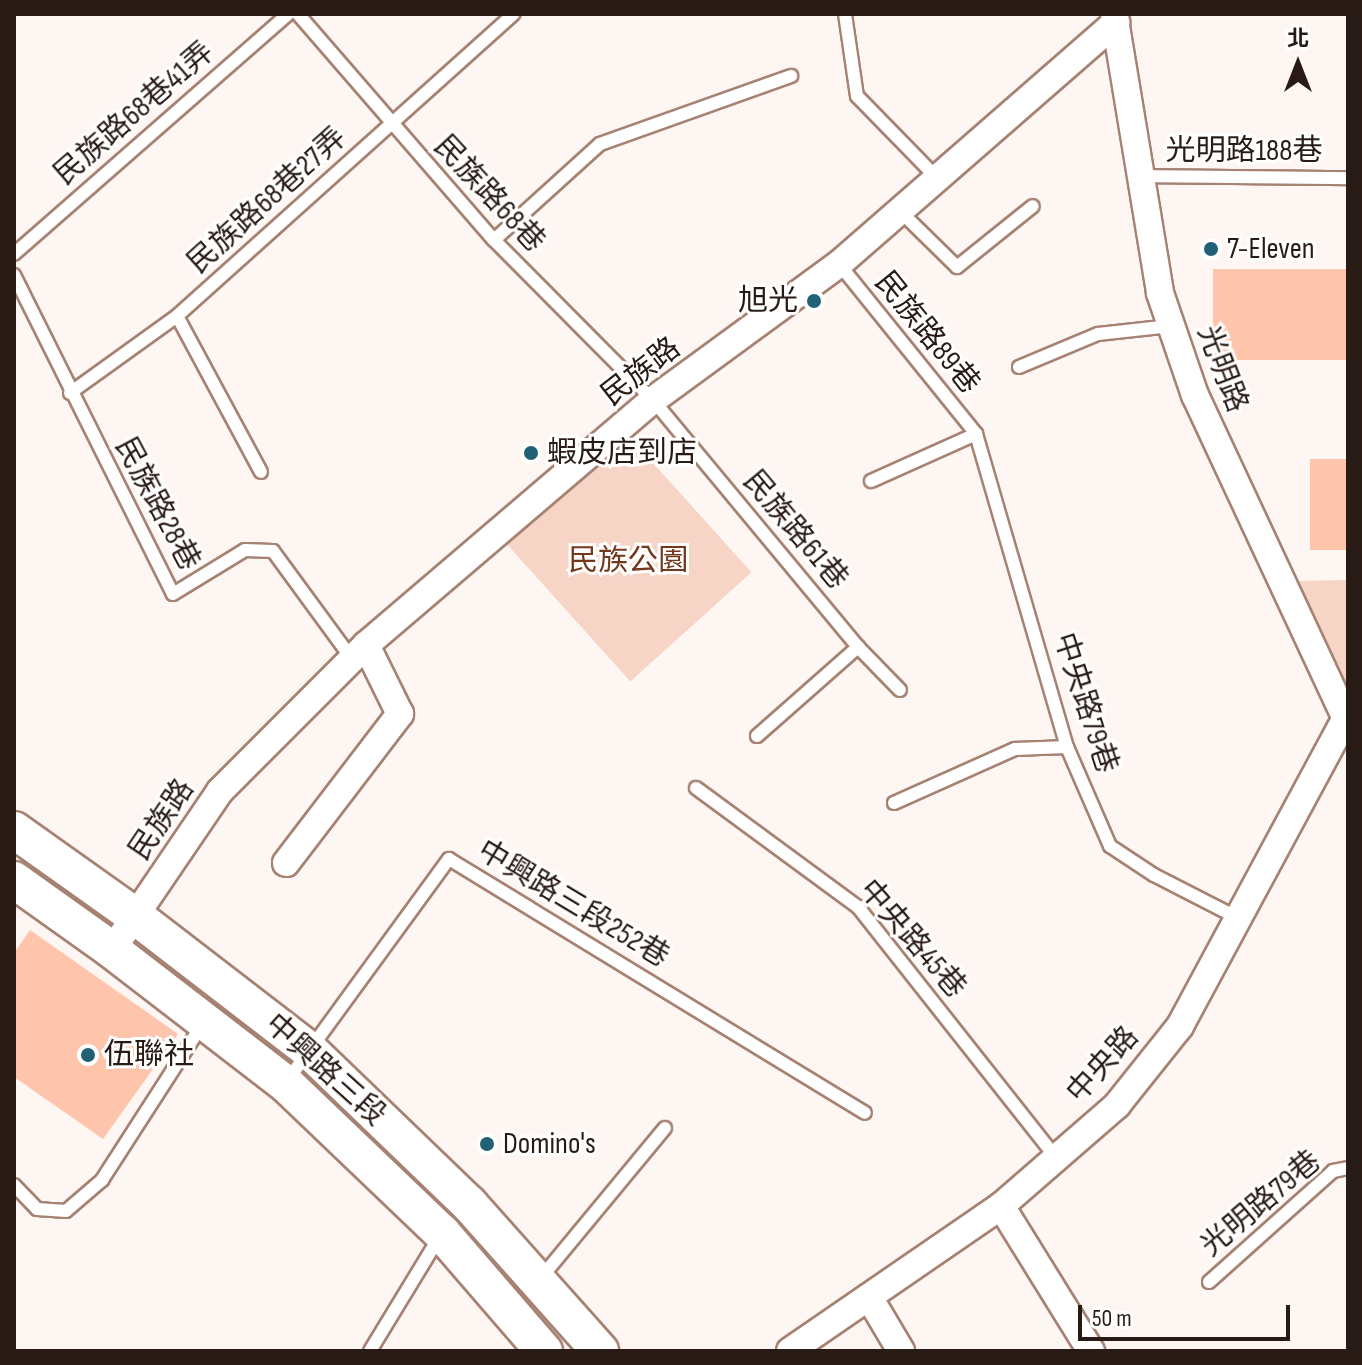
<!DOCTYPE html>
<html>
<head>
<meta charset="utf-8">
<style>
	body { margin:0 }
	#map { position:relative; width:1362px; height:1365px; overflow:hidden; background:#fef6f2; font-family:"Sofia Sans Condensed","Noto Sans TC",sans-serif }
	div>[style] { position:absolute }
	.green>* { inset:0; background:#f7d5c6; transform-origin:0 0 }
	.building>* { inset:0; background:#ffc5ac; transform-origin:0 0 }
	.roads { filter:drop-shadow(2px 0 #a68273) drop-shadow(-2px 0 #a68273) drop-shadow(0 2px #a68273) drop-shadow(0 -2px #a68273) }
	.service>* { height:12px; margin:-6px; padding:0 6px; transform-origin:6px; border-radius:6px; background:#fff }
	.minor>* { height:26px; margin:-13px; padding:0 13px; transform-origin:13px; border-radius:13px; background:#fff }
	.secondary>* { height:36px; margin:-18px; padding:0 18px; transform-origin:18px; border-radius:18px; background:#fff }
	.dots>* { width:22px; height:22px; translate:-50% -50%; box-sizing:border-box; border:4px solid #fff; border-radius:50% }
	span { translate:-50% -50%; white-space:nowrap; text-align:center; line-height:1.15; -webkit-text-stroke:6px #fff; paint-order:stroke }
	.street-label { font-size:30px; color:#281a15 }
	.poi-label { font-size:30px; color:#281a15 }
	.left { translate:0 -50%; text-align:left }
	.right { translate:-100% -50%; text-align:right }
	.park-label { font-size:30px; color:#73371c }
	.frame { position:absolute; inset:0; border:16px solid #281a15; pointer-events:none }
	.north { position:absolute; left:1258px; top:24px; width:80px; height:80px; -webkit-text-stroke:6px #fff; paint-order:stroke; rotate:0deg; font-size:22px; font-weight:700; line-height:32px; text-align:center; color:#281a15 }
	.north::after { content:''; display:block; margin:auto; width:28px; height:36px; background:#281a15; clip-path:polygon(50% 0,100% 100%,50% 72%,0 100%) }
	.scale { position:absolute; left:1078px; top:1305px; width:212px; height:36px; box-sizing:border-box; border:4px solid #281a15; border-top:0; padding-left:10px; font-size:24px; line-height:28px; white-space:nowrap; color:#281a15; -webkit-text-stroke:6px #fff; paint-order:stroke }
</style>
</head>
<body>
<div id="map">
	<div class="green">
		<i style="left:617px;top:423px;width:201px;height:163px;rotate:48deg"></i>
		<i style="clip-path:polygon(1348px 580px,1348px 690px,1296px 581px)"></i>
	</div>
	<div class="building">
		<i style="left:1348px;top:269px;width:91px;height:135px;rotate:90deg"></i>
		<i style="left:1310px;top:459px;width:38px;height:91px"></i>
		<i style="clip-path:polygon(30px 930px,178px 1034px,103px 1139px,14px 1077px,14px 953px)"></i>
	</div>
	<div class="roads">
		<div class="service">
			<i style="left:298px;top:14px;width:299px;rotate:49.1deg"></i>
			<i style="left:494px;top:240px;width:226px;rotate:45.2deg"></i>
			<i style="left:653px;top:400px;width:321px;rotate:50.3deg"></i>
			<i style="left:858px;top:647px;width:60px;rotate:45.7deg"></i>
			<i style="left:845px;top:14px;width:83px;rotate:81.7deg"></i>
			<i style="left:857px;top:96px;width:116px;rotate:45.7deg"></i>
			<i style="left:1140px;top:176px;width:208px;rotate:0.6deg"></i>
			<i style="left:900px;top:211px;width:80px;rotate:44.5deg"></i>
			<i style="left:957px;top:267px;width:97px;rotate:-38.8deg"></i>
			<i style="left:494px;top:240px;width:143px;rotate:-42.2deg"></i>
			<i style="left:600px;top:144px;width:203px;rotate:-19.6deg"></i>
			<i style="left:14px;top:254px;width:364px;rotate:-41.2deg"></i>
			<i style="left:839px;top:264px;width:218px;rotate:51.1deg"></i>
			<i style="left:976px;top:434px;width:326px;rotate:73.8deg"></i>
			<i style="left:1067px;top:747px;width:108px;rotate:66.5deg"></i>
			<i style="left:1110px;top:846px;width:53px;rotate:33.4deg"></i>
			<i style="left:1154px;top:875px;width:94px;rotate:27.1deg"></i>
			<i style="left:14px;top:275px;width:356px;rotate:63.5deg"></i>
			<i style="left:173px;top:594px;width:84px;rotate:-31.4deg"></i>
			<i style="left:245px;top:550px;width:28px;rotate:2deg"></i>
			<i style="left:273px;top:551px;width:134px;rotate:53.8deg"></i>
			<i style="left:177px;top:316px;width:177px;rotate:61.7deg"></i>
			<i style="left:1019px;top:367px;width:86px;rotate:-22.7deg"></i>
			<i style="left:1098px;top:334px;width:73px;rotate:-6.3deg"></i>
			<i style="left:70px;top:393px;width:132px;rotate:-35.7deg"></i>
			<i style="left:177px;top:316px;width:452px;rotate:-41.9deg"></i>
			<i style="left:871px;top:481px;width:115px;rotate:-24.1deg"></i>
			<i style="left:757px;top:736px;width:135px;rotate:-41.4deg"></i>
			<i style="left:696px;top:788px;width:201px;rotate:36.3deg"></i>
			<i style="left:858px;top:907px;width:320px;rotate:51.7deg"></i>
			<i style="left:894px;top:803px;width:133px;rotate:-24.1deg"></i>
			<i style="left:1015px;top:749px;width:52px;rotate:-2.2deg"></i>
			<i style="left:287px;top:1081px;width:275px;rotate:-53.9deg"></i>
			<i style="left:449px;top:859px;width:487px;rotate:31.4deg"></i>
			<i style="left:14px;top:1185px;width:33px;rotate:46deg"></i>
			<i style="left:37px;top:1209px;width:29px;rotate:4deg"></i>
			<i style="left:66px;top:1211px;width:48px;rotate:-40.7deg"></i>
			<i style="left:102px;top:1180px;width:187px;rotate:-57.2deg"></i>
			<i style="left:540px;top:1279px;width:196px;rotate:-50.4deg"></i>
			<i style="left:1209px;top:1282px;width:166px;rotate:-41.8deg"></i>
			<i style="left:1333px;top:1171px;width:15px;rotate:-11deg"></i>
			<i style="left:370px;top:1351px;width:135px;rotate:-58.7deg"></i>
		</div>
		<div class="minor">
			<i style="left:1114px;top:14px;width:283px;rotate:80.6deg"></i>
			<i style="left:1160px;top:293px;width:108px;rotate:71.1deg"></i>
			<i style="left:1195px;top:395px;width:362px;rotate:65deg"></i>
			<i style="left:286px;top:863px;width:188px;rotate:-52.6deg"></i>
			<i style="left:400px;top:714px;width:77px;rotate:-116.2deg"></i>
			<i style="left:112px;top:950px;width:192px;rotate:-55.8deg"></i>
			<i style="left:220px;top:791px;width:206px;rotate:-45deg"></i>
			<i style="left:366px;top:645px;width:377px;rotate:-40.5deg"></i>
			<i style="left:653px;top:400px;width:230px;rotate:-36.2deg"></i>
			<i style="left:839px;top:264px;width:368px;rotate:-41.1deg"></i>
			<i style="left:1001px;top:1206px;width:171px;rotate:58.2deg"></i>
			<i style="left:869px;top:1297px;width:63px;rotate:59.3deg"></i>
			<i style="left:790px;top:1351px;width:256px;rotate:-34.5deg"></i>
			<i style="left:1001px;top:1206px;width:154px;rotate:-41deg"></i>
			<i style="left:1117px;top:1105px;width:101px;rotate:-51.4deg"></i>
			<i style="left:1180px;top:1026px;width:350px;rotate:-61.7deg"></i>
		</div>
		<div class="secondary">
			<i style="left:14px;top:830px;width:148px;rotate:35.4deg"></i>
			<i style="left:135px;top:916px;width:220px;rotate:37.6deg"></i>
			<i style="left:309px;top:1050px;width:222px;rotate:43.9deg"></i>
			<i style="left:469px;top:1204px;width:197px;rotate:48.3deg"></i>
			<i style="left:14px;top:880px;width:120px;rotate:35.5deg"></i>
			<i style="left:112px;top:950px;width:220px;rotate:37.6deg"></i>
			<i style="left:286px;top:1084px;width:216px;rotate:43.7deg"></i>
			<i style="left:442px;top:1233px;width:156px;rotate:49.2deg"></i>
		</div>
	</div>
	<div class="dots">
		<i style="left:1211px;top:249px;background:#216176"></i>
		<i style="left:814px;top:301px;background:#216176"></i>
		<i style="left:531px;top:453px;background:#216176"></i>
		<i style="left:88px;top:1055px;background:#216176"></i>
		<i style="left:487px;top:1144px;background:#216176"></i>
	</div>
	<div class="street-label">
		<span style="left:134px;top:114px;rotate:-41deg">民族路68巷41弄</span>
		<span style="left:1244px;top:151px">光明路188巷</span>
		<span style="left:489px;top:194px;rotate:47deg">民族路68巷</span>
		<span style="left:267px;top:201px;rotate:-42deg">民族路68巷27弄</span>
		<span style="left:927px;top:333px;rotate:51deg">民族路89巷</span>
		<span style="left:1222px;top:369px;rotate:69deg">光明路</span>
		<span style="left:641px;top:372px;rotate:-38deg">民族路</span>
		<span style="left:157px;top:504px;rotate:62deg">民族路28巷</span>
		<span style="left:795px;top:530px;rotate:50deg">民族路61巷</span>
		<span style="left:1085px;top:703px;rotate:72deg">中央路79巷</span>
		<span style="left:162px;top:820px;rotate:-56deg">民族路</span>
		<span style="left:573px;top:904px;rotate:31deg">中興路三段252巷</span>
		<span style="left:912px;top:939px;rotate:49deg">中央路45巷</span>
		<span style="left:1103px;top:1065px;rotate:-48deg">中央路</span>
		<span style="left:325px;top:1070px;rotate:42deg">中興路三段</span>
		<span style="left:1261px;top:1204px;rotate:-40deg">光明路79巷</span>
	</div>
	<div class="poi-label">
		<span class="left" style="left:1227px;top:249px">7-Eleven</span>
		<span class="right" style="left:798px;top:301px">旭光</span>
		<span class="left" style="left:547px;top:453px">蝦皮店到店</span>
		<span class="left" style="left:104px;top:1055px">伍聯社</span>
		<span class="left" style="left:503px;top:1144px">Domino's</span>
	</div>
	<div class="park-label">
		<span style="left:628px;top:561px">民族公園</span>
	</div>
	<div class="frame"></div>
	<div class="north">北</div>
	<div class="scale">50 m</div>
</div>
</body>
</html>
